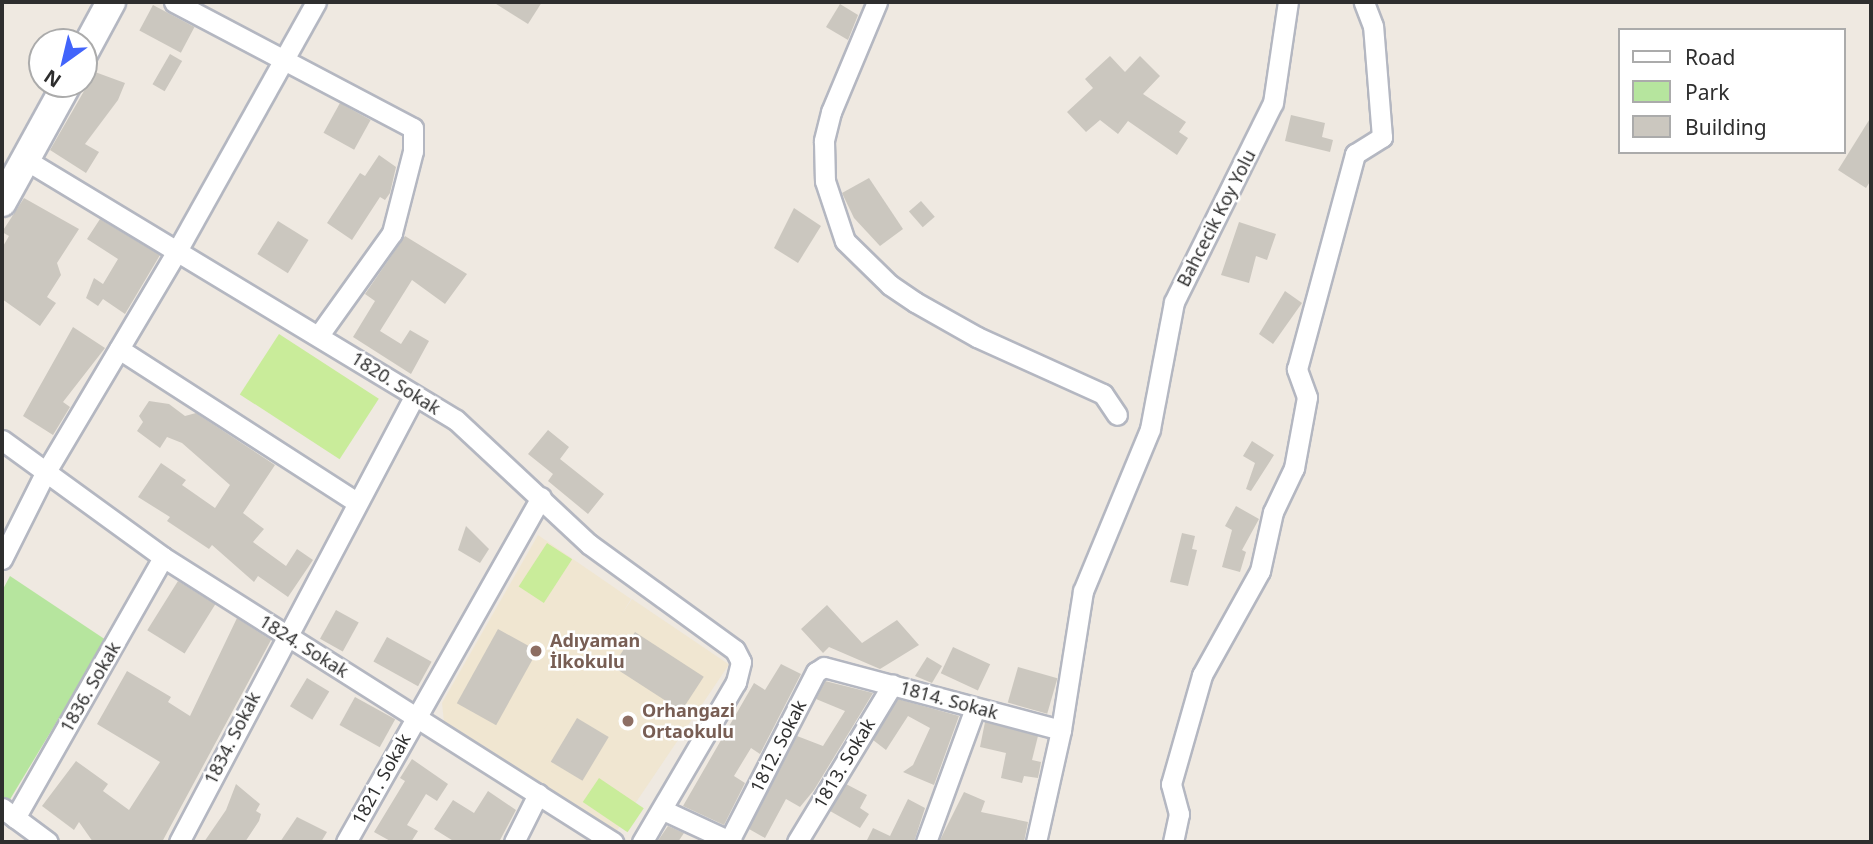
<!DOCTYPE html>
<html>
<head>
<meta charset="utf-8">
<style>
	body { margin:0 }
	#map { position:relative; width:1873px; height:844px; overflow:hidden; background:#efe9e1; font-family:"Noto Sans",sans-serif }
	div>[style] { position:absolute }
	.education>* { inset:0; background:#f0e6d1; transform-origin:0 0 }
	.green>* { inset:0; background:#b6e59e }
	.pitch>* { inset:0; background:#c9ec9a; transform-origin:0 0 }
	.building>* { inset:0; background:#cbc7bf; transform-origin:0 0 }
	.roads { filter:drop-shadow(2px 0 #b4b7c1) drop-shadow(-2px 0 #b4b7c1) drop-shadow(0 2px #b4b7c1) drop-shadow(0 -2px #b4b7c1) }
	.street>* { height:19px; margin:-9.5px; padding:0 9.5px; transform-origin:9.5px; border-radius:9.5px; background:#fff }
	.secondary>* { height:28px; margin:-14px; padding:0 14px; transform-origin:14px; border-radius:14px; background:#fff }
	.dots>* { width:19px; height:19px; translate:-50% -50%; box-sizing:border-box; border:4px solid #fff; border-radius:50% }
	span { translate:-50% -50%; white-space:nowrap; text-align:center; line-height:1.15; -webkit-text-stroke:5px #fff; paint-order:stroke }
	.street-label { font-size:18px; color:#2e2e2e }
	.education-label { font-size:18px; color:#785e54; font-weight:700 }
	.left { translate:0 -50%; text-align:left }
	.frame { position:absolute; inset:0; border:4px solid #2e2e2e; pointer-events:none }
	.legend { position:absolute; left:1618px; top:28px; width:228px; height:126px; box-sizing:border-box; background:#fff; border:2px solid #ababab; margin:0; padding:9px 12px; list-style:none; font-size:21px; color:#2e2e2e }
	.legend li { display:flex; align-items:center; gap:14px; height:35px }
	.legend b { width:35px; border:2px solid #ababab }
	.north { position:absolute; left:28px; top:28px; width:70px; height:70px; box-sizing:border-box; background:#fff; border:2px solid #ababab; border-radius:50%; rotate:214deg; font-size:19px; font-weight:700; line-height:28px; text-align:center; color:#2e2e2e }
	.north::after { content:''; display:block; margin:auto; width:24px; height:32px; background:#4264fb; clip-path:polygon(50% 0,100% 100%,50% 72%,0 100%) }
</style>
</head>
<body>
<div id="map">
	<div class="education">
		<i style="clip-path:polygon(538px 535px,631px 599px,525px 777px,444px 722px,442px 703px)"></i>
		<i style="left:632px;top:599px;width:117px;height:207px;rotate:34deg"></i>
	</div>
	<div class="green">
		<i style="clip-path:polygon(10px 576px,106px 640px,9px 801px,2px 796px,2px 591px)"></i>
	</div>
	<div class="pitch">
		<i style="left:279px;top:334px;width:119px;height:72px;rotate:33deg"></i>
		<i style="left:547px;top:543px;width:30px;height:52px;rotate:33deg"></i>
		<i style="left:599px;top:778px;width:54px;height:29px;rotate:34deg"></i>
	</div>
	<div class="building">
		<i style="clip-path:polygon(493px 2px,542px 2px,528px 24px)"></i>
		<i style="clip-path:polygon(840px 4px,858px 15px,848px 40px,826px 27px)"></i>
		<i style="left:153px;top:5px;width:47px;height:29px;rotate:28deg"></i>
		<i style="left:170px;top:54px;width:14px;height:35px;rotate:30deg"></i>
		<i style="clip-path:polygon(1110px 56px,1125px 72px,1140px 56px,1160px 76px,1143px 94px,1186px 122px,1179px 132px,1188px 138px,1177px 155px,1128px 121px,1118px 134px,1100px 120px,1086px 132px,1067px 112px,1093px 88px,1085px 79px)"></i>
		<i style="clip-path:polygon(95px 72px,125px 83px,118px 100px,85px 144px,99px 152px,86px 173px,50px 150px)"></i>
		<i style="left:340px;top:103px;width:35px;height:34px;rotate:29deg"></i>
		<i style="clip-path:polygon(1291px 115px,1325px 123px,1322px 137px,1333px 140px,1330px 152px,1285px 141px)"></i>
		<i style="clip-path:polygon(1871px 117px,1871px 180px,1866px 188px,1838px 170px)"></i>
		<i style="clip-path:polygon(379px 155px,396px 167px,390px 193px,385px 200px,380px 197px,352px 240px,327px 223px,360px 173px,365px 176px)"></i>
		<i style="clip-path:polygon(869px 178px,903px 229px,880px 246px,854px 218px,842px 193px)"></i>
		<i style="clip-path:polygon(24px 198px,79px 229px,57px 263px,61px 275px,47px 297px,56px 303px,40px 326px,2px 299px,2px 248px,9px 236px,2px 232px)"></i>
		<i style="left:921px;top:201px;width:21px;height:16px;rotate:49deg"></i>
		<i style="clip-path:polygon(794px 208px,821px 226px,798px 263px,774px 248px)"></i>
		<i style="clip-path:polygon(100px 219px,160px 255px,125px 314px,103px 299px,98px 306px,86px 298px,94px 278px,103px 284px,118px 259px,87px 239px)"></i>
		<i style="left:278px;top:221px;width:36px;height:39px;rotate:32deg"></i>
		<i style="clip-path:polygon(1239px 222px,1276px 234px,1267px 260px,1256px 256px,1249px 283px,1221px 275px)"></i>
		<i style="clip-path:polygon(405px 236px,467px 274px,445px 304px,412px 280px,380px 331px,401px 344px,410px 330px,429px 341px,411px 374px,353px 337px,375px 301px,365px 294px)"></i>
		<i style="clip-path:polygon(1285px 291px,1302px 303px,1273px 344px,1259px 334px)"></i>
		<i style="clip-path:polygon(73px 327px,105px 348px,63px 402px,70px 407px,53px 435px,23px 416px)"></i>
		<i style="clip-path:polygon(149px 401px,169px 404px,185px 416px,196px 413px,275px 465px,243px 513px,264px 529px,253px 542px,286px 566px,297px 549px,313px 560px,288px 597px,258px 576px,254px 582px,212px 545px,209px 549px,167px 521px,170px 517px,138px 497px,161px 463px,186px 480px,182px 485px,215px 508px,230px 485px,182px 443px,167px 437px,160px 448px,137px 431px,143px 422px,139px 416px)"></i>
		<i style="clip-path:polygon(548px 430px,569px 447px,560px 459px,604px 494px,588px 514px,548px 481px,553px 474px,528px 454px)"></i>
		<i style="clip-path:polygon(1252px 441px,1274px 455px,1251px 491px,1246px 489px,1255px 463px,1243px 456px)"></i>
		<i style="clip-path:polygon(1236px 506px,1259px 519px,1242px 550px,1246px 552px,1240px 572px,1222px 567px,1232px 530px,1225px 526px)"></i>
		<i style="clip-path:polygon(466px 526px,489px 549px,480px 563px,458px 550px)"></i>
		<i style="clip-path:polygon(1182px 533px,1195px 536px,1192px 549px,1197px 550px,1188px 586px,1170px 582px)"></i>
		<i style="left:178px;top:581px;width:44px;height:58px;rotate:32deg"></i>
		<i style="clip-path:polygon(827px 605px,862px 643px,897px 620px,919px 645px,880px 669px,829px 647px,823px 653px,801px 629px)"></i>
		<i style="left:336px;top:610px;width:26px;height:33px;rotate:29deg"></i>
		<i style="clip-path:polygon(237px 618px,271px 640px,162px 842px,93px 842px,79px 822px,74px 830px,42px 806px,76px 761px,108px 784px,103px 791px,129px 810px,160px 762px,97px 724px,127px 671px,171px 697px,168px 702px,190px 716px)"></i>
		<i style="left:498px;top:629px;width:45px;height:85px;rotate:29deg"></i>
		<i style="left:635px;top:632px;width:82px;height:41px;rotate:33deg"></i>
		<i style="left:387px;top:637px;width:51px;height:28px;rotate:29deg"></i>
		<i style="left:953px;top:647px;width:41px;height:29px;rotate:25deg"></i>
		<i style="clip-path:polygon(927px 657px,942px 666px,932px 683px,915px 676px)"></i>
		<i style="clip-path:polygon(781px 664px,801px 674px,760px 754px,751px 748px,734px 776px,745px 783px,724px 825px,683px 806px,754px 683px,765px 690px)"></i>
		<i style="left:1018px;top:667px;width:41px;height:37px;rotate:16deg"></i>
		<i style="left:307px;top:678px;width:26px;height:33px;rotate:31deg"></i>
		<i style="clip-path:polygon(825px 681px,873px 693px,814px 790px,800px 807px,786px 799px,765px 838px,749px 829px,797px 736px,823px 746px,845px 711px,816px 699px)"></i>
		<i style="left:355px;top:697px;width:46px;height:32px;rotate:29deg"></i>
		<i style="clip-path:polygon(898px 699px,959px 716px,934px 785px,903px 772px,913px 765px,930px 728px,908px 716px,886px 750px,873px 740px)"></i>
		<i style="left:577px;top:718px;width:37px;height:51px;rotate:31deg"></i>
		<i style="clip-path:polygon(985px 722px,1038px 736px,1032px 760px,1041px 762px,1038px 778px,1024px 776px,1022px 783px,1001px 778px,1006px 753px,980px 747px)"></i>
		<i style="clip-path:polygon(412px 759px,448px 784px,437px 801px,426px 794px,407px 825px,418px 831px,411px 842px,392px 842px,374px 832px,405px 781px,400px 778px)"></i>
		<i style="clip-path:polygon(236px 784px,260px 804px,256px 811px,261px 814px,259px 821px,245px 842px,204px 842px,226px 810px)"></i>
		<i style="clip-path:polygon(846px 784px,867px 795px,860px 808px,869px 814px,860px 828px,830px 811px)"></i>
		<i style="clip-path:polygon(488px 791px,516px 810px,499px 842px,455px 842px,434px 829px,453px 800px,474px 813px)"></i>
		<i style="clip-path:polygon(964px 792px,985px 801px,981px 812px,1028px 822px,1024px 842px,939px 842px)"></i>
		<i style="clip-path:polygon(908px 799px,925px 808px,914px 842px,866px 842px,873px 828px,890px 836px)"></i>
		<i style="clip-path:polygon(297px 817px,327px 832px,321px 842px,280px 842px)"></i>
		<i style="clip-path:polygon(668px 826px,684px 833px,678px 842px,657px 842px)"></i>
	</div>
	<div class="roads">
		<div class="street">
			<i style="left:174px;top:2px;width:270px;rotate:27.8deg"></i>
			<i style="left:413px;top:128px;width:23px;rotate:90deg"></i>
			<i style="left:413px;top:151px;width:85px;rotate:104.4deg"></i>
			<i style="left:392px;top:233px;width:125px;rotate:125.6deg"></i>
			<i style="left:877px;top:2px;width:119px;rotate:112.7deg"></i>
			<i style="left:831px;top:112px;width:30px;rotate:104deg"></i>
			<i style="left:824px;top:141px;width:40px;rotate:88.6deg"></i>
			<i style="left:825px;top:181px;width:63px;rotate:71.6deg"></i>
			<i style="left:845px;top:241px;width:63px;rotate:44.4deg"></i>
			<i style="left:890px;top:285px;width:30px;rotate:34deg"></i>
			<i style="left:915px;top:302px;width:71px;rotate:29.4deg"></i>
			<i style="left:977px;top:337px;width:138px;rotate:24.3deg"></i>
			<i style="left:1103px;top:394px;width:25px;rotate:56deg"></i>
			<i style="left:26px;top:160px;width:502px;rotate:31.16deg"></i>
			<i style="left:456px;top:420px;width:182px;rotate:43deg"></i>
			<i style="left:589px;top:544px;width:180px;rotate:36deg"></i>
			<i style="left:735px;top:650px;width:13px;rotate:63deg"></i>
			<i style="left:741px;top:662px;width:21px;rotate:104deg"></i>
			<i style="left:736px;top:682px;width:186px;rotate:120.4deg"></i>
			<i style="left:119px;top:349px;width:282px;rotate:32.8deg"></i>
			<i style="left:2px;top:440px;width:199px;rotate:36deg"></i>
			<i style="left:163px;top:557px;width:533px;rotate:32.35deg"></i>
			<i style="left:2px;top:559px;width:94px;rotate:-63.4deg"></i>
			<i style="left:44px;top:475px;width:263px;rotate:-59.3deg"></i>
			<i style="left:178px;top:249px;width:283px;rotate:-60.8deg"></i>
			<i style="left:2px;top:808px;width:57px;rotate:36.5deg"></i>
			<i style="left:663px;top:810px;width:76px;rotate:24.9deg"></i>
			<i style="left:15px;top:818px;width:300px;rotate:-60.4deg"></i>
			<i style="left:729px;top:841px;width:190px;rotate:-62.8deg"></i>
			<i style="left:816px;top:672px;width:9px;rotate:-32deg"></i>
			<i style="left:824px;top:667px;width:245px;rotate:14.9deg"></i>
			<i style="left:179px;top:842px;width:505px;rotate:-62.17deg"></i>
			<i style="left:346px;top:842px;width:396px;rotate:-60.5deg"></i>
			<i style="left:514px;top:842px;width:54px;rotate:-63.4deg"></i>
			<i style="left:797px;top:842px;width:184px;rotate:-58.8deg"></i>
			<i style="left:926px;top:842px;width:143px;rotate:-69.9deg"></i>
			<i style="left:1036px;top:842px;width:115px;rotate:-77.4deg"></i>
			<i style="left:1061px;top:730px;width:141px;rotate:-81deg"></i>
			<i style="left:1083px;top:591px;width:175px;rotate:-67.5deg"></i>
			<i style="left:1150px;top:429px;width:129px;rotate:-79.3deg"></i>
			<i style="left:1174px;top:302px;width:222px;rotate:-63.6deg"></i>
			<i style="left:1273px;top:103px;width:102px;rotate:-81.6deg"></i>
			<i style="left:1173px;top:842px;width:29px;rotate:-78deg"></i>
			<i style="left:1179px;top:814px;width:31px;rotate:-105deg"></i>
			<i style="left:1171px;top:784px;width:113px;rotate:-74.1deg"></i>
			<i style="left:1202px;top:675px;width:119px;rotate:-60.9deg"></i>
			<i style="left:1260px;top:571px;width:60px;rotate:-77.6deg"></i>
			<i style="left:1273px;top:512px;width:49px;rotate:-64.5deg"></i>
			<i style="left:1294px;top:468px;width:72px;rotate:-79.6deg"></i>
			<i style="left:1307px;top:397px;width:30px;rotate:-110deg"></i>
			<i style="left:1297px;top:369px;width:223px;rotate:-74.9deg"></i>
			<i style="left:1355px;top:154px;width:32px;rotate:-32deg"></i>
			<i style="left:1382px;top:137px;width:111px;rotate:-94.6deg"></i>
			<i style="left:1373px;top:26px;width:26px;rotate:-111deg"></i>
		</div>
		<div class="secondary">
			<i style="left:84px;top:52px;width:57px;rotate:-61.6deg"></i>
			<i style="left:2px;top:202px;width:135px;rotate:-61.2deg"></i>
		</div>
	</div>
	<div class="dots">
		<i style="left:536px;top:651px;background:#8d6e63"></i>
		<i style="left:628px;top:721px;background:#8d6e63"></i>
	</div>
	<div class="street-label">
		<span style="left:1216px;top:218px;rotate:-63deg">Bahcecik Koy Yolu</span>
		<span style="left:396px;top:383px;rotate:32deg">1820. Sokak</span>
		<span style="left:304px;top:646px;rotate:32deg">1824. Sokak</span>
		<span style="left:90px;top:687px;rotate:-60deg">1836. Sokak</span>
		<span style="left:949px;top:700px;rotate:15deg">1814. Sokak</span>
		<span style="left:232px;top:738px;rotate:-63deg">1834. Sokak</span>
		<span style="left:778px;top:746px;rotate:-63deg">1812. Sokak</span>
		<span style="left:844px;top:763px;rotate:-59deg">1813. Sokak</span>
		<span style="left:381px;top:779px;rotate:-61deg">1821. Sokak</span>
	</div>
	<div class="education-label">
		<span class="left" style="left:550px;top:651px">Adıyaman<br>İlkokulu</span>
		<span class="left" style="left:642px;top:721px">Orhangazi<br>Ortaokulu</span>
	</div>
	<div class="frame"></div>
	<ul class="legend">
	<li><b style="height:9px;background:#fff"></b>Road</li>
	<li><b style="height:19px;background:#b6e59e"></b>Park</li>
	<li><b style="height:19px;background:#cbc7bf"></b>Building</li>
	</ul>
	<div class="north">N</div>
</div>
</body>
</html>
